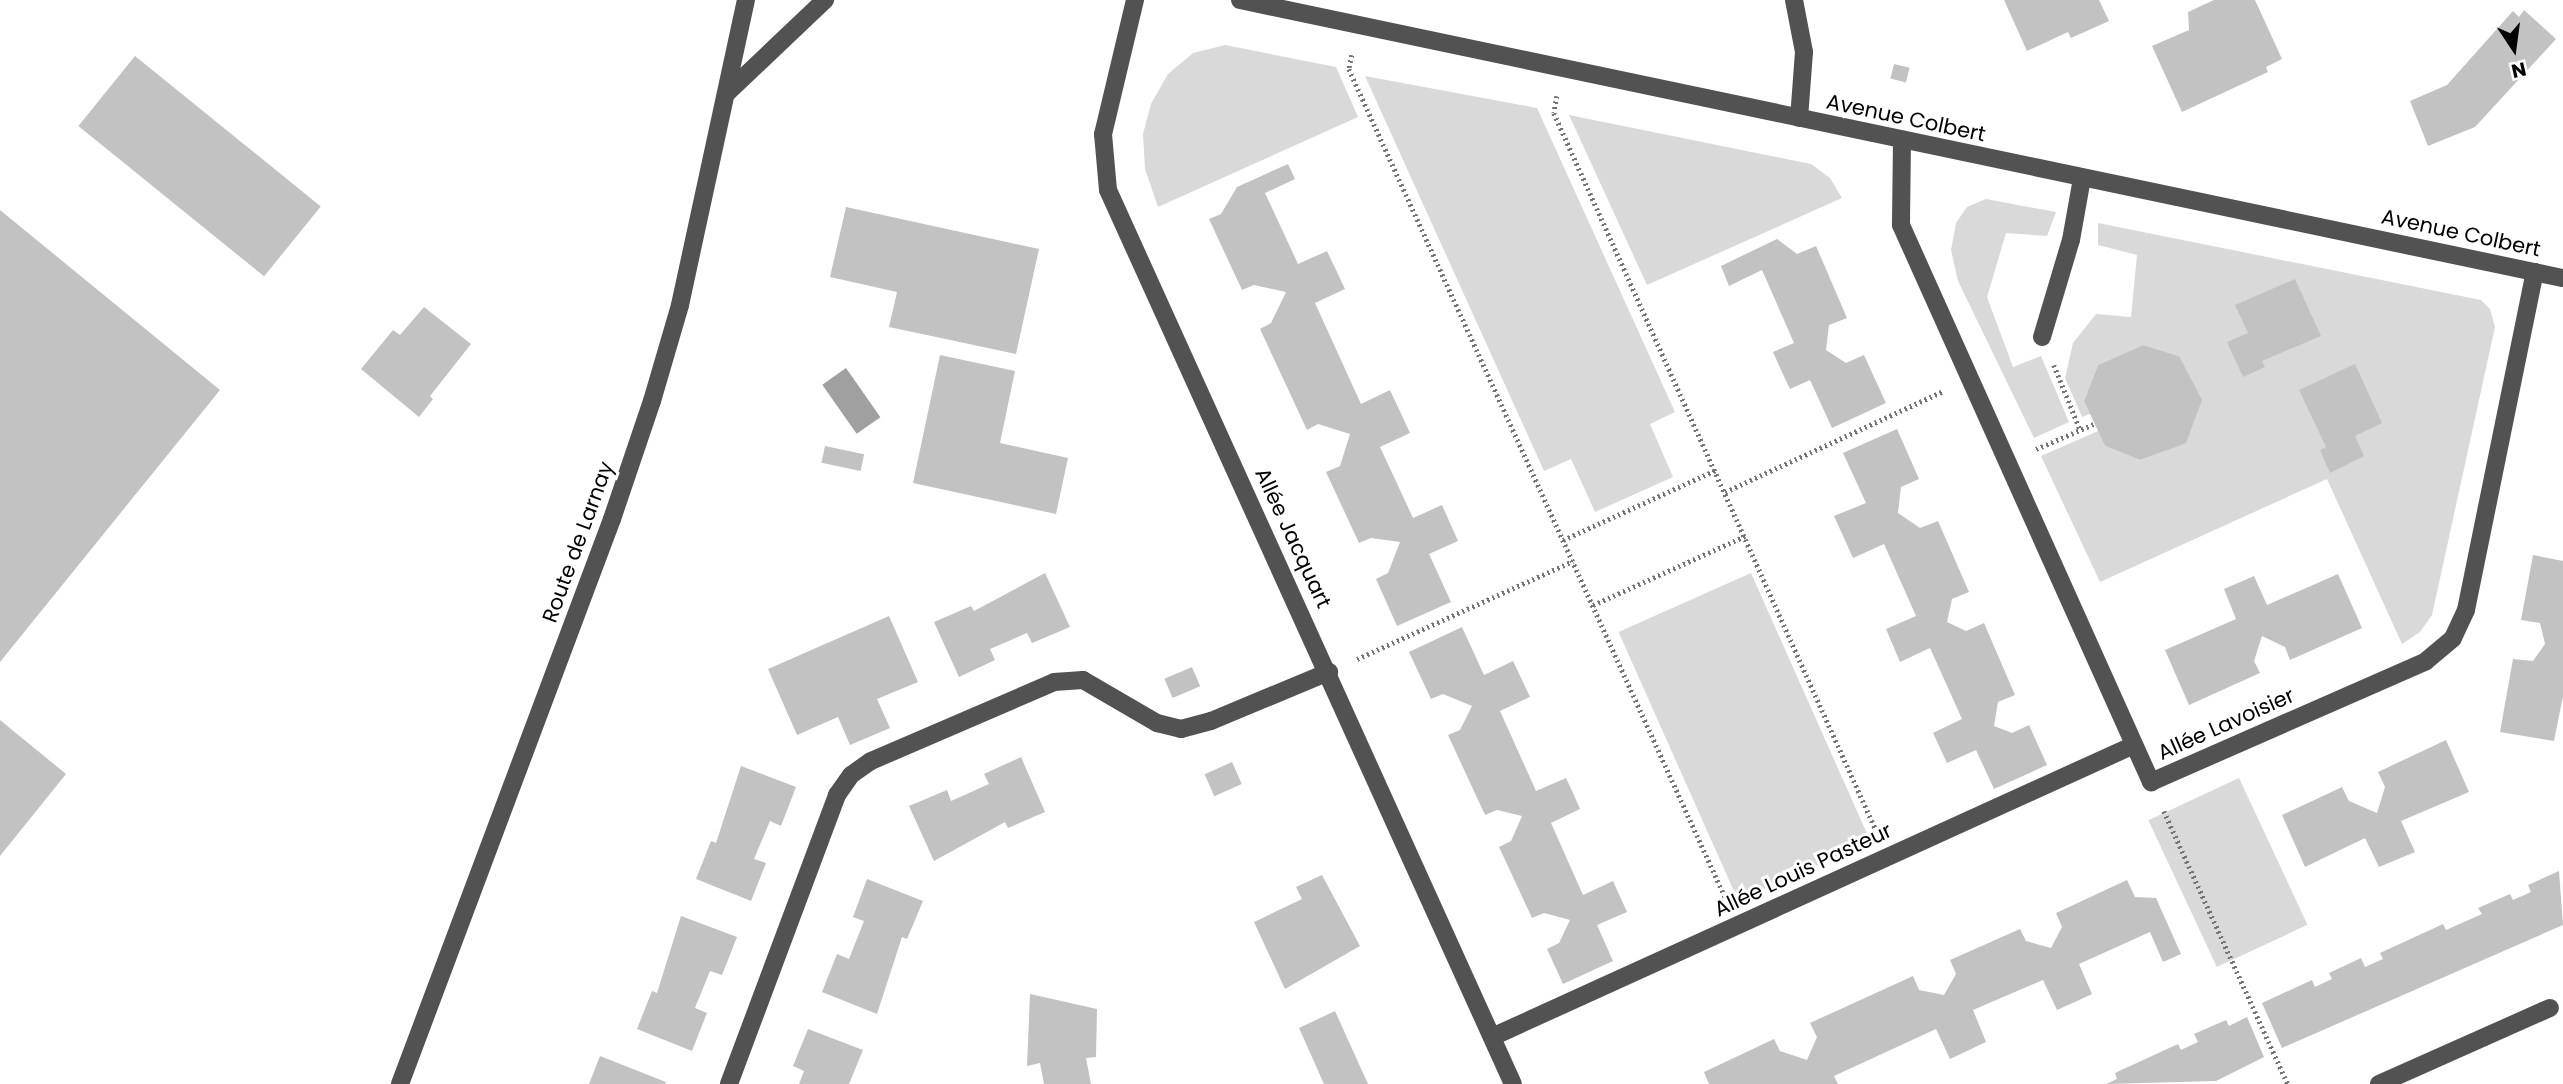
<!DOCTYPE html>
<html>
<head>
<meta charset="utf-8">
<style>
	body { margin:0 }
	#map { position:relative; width:2563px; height:1084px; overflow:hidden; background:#fff; font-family:Poppins,sans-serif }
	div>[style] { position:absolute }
	.green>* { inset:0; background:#d9d9d9; transform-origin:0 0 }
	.water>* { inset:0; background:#a0a0a0; transform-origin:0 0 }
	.building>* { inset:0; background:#c2c2c2; transform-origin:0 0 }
	.path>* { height:4.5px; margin-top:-2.25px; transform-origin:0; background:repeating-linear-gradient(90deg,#747474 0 2px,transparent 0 5.5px) }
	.minor>* { height:18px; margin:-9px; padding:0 9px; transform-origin:9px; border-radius:9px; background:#525252 }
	span { translate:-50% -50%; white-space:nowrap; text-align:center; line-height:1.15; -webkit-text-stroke:6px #fff; paint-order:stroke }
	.street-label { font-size:21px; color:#000 }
	.north { position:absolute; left:2479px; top:14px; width:70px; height:70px; -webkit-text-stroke:5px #fff; paint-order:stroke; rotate:167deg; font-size:19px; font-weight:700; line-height:28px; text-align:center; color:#000 }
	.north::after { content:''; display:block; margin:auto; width:24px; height:32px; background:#000; clip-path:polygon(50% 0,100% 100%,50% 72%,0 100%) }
</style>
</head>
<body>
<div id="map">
	<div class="green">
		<i style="clip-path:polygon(1225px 45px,1336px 67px,1358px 117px,1158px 207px,1145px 169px,1143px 134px,1151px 104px,1168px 74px,1193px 53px)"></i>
		<i style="clip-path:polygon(1365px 76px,1537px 108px,1675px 412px,1650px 424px,1673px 477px,1595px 512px,1571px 459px,1544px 471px)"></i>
		<i style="clip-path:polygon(1569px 115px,1811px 164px,1830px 178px,1842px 198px,1647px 285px)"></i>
		<i style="clip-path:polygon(1986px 199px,2056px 212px,2047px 236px,2006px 233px,1987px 297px,2013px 367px,2041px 356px,2069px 422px,2034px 438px,1958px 281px,1951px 250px,1956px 223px,1967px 207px)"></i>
		<i style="clip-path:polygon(2098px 223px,2481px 300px,2490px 309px,2495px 327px,2432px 615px,2420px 632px,2402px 644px,2327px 479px,2100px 582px,2041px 456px,2098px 431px,2105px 446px,2142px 460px,2186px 442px,2179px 356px,2143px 345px,2098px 365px,2084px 401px,2090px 414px,2082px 417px,2065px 378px,2073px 343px,2096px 314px,2131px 317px,2137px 255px,2098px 245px)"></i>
		<i style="left:1751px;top:573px;width:294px;height:145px;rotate:66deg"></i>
		<i style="left:2239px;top:778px;width:162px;height:100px;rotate:65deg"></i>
	</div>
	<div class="water">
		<i style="left:846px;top:368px;width:60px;height:29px;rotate:55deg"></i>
	</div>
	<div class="building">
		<i style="clip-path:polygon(2004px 0,2099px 0,2109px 21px,2071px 38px,2068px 32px,2027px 51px)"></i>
		<i style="clip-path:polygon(2214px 0,2255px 0,2282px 59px,2266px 67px,2268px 72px,2182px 112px,2152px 46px,2189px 30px,2188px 12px)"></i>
		<i style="clip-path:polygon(2524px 10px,2556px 39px,2475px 127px,2428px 146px,2410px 101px,2447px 85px,2513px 11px,2519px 17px)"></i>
		<i style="left:135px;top:56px;width:239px;height:90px;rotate:39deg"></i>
		<i style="left:1894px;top:64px;width:16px;height:15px;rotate:14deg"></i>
		<i style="clip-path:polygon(1288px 164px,1295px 179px,1265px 193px,1298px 264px,1327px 251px,1345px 289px,1315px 303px,1361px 404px,1390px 390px,1410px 433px,1380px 447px,1413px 518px,1442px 505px,1458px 541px,1429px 554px,1451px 602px,1397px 626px,1376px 579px,1388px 573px,1400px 542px,1371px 538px,1359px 543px,1326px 472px,1340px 466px,1350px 434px,1318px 424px,1307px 430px,1260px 329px,1271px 323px,1286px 292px,1254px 285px,1242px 290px,1209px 219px,1221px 214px,1237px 187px)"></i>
		<i style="clip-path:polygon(846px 207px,1039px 249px,1016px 354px,889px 327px,897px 292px,830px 277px)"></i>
		<i style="clip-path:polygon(0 210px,220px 390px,0 662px)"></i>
		<i style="clip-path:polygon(1777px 239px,1797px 254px,1816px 246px,1847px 318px,1829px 325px,1826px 350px,1846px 363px,1864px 355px,1886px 403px,1832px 428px,1810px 380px,1790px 389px,1781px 370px,1773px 352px,1794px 343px,1762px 270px,1729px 286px,1721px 266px)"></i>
		<i style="clip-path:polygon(2295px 279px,2321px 336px,2262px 361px,2265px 367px,2243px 377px,2227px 342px,2248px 333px,2235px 305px)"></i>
		<i style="clip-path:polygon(424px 307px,471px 344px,430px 396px,433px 399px,419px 417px,361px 369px,393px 330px,400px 335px)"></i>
		<i style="clip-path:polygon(2143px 345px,2179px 356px,2202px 400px,2186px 443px,2141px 460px,2105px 446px,2084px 401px,2098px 365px)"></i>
		<i style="clip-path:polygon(940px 355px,1015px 371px,1000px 443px,1068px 458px,1056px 514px,913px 483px)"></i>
		<i style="clip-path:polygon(2355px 364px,2382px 423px,2355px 436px,2364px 456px,2330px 473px,2320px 450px,2326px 447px,2299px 390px)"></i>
		<i style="clip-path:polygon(1897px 429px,1919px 479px,1901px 487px,1898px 513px,1920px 528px,1938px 521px,1969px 592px,1952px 599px,1947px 622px,1966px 631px,1984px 623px,2015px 695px,1998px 702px,1994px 726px,2012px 733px,2029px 725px,2047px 765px,1994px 789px,1976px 750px,1947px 763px,1933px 733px,1962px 719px,1930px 648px,1900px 662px,1886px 629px,1916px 616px,1884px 544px,1853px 558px,1834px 516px,1866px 503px,1843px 453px)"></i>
		<i style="left:825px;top:446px;width:40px;height:17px;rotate:12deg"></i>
		<i style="clip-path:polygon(2533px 555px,2563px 561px,2563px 696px,2554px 741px,2500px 732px,2513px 659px,2533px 661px,2545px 644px,2540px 623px,2521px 620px)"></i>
		<i style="clip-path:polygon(1045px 573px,1070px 627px,1032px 643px,1027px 633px,990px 649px,995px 660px,959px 677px,934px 622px,971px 606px,974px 611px)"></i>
		<i style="clip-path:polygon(2338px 574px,2362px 628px,2290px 660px,2285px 647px,2262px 636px,2254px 661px,2260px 673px,2189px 705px,2165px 650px,2236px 619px,2224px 589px,2254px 576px,2267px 605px)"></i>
		<i style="clip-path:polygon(889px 616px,918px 682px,877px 699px,890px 728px,850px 745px,838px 717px,797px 735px,768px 669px)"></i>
		<i style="clip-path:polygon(1462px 627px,1484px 675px,1513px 661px,1530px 697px,1500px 711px,1536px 791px,1566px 778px,1573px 793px,1580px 809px,1551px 823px,1583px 895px,1613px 881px,1627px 912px,1597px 925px,1613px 961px,1563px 984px,1547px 949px,1559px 943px,1570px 920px,1544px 913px,1532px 918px,1499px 847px,1511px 841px,1522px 816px,1497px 810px,1485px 815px,1448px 735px,1460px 730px,1472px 706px,1443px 694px,1431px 699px,1409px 652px)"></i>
		<i style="left:1192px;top:667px;width:21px;height:30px;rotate:67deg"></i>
		<i style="clip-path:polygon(0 720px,66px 774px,0 856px)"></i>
		<i style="clip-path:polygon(2446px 740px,2469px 792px,2401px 821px,2415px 852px,2379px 867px,2365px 838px,2305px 867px,2282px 815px,2342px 787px,2349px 801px,2377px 813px,2385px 787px,2378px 772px)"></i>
		<i style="clip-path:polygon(1021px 757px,1045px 812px,1008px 828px,1005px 822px,934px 861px,909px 806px,947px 790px,951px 801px,989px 784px,984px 774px)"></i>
		<i style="left:1232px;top:762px;width:24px;height:30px;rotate:66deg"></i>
		<i style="clip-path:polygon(741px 766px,796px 787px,781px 826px,770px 821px,754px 859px,766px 863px,751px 901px,696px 879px,711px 841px,716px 843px)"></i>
		<i style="clip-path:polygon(2559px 871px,2563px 925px,2282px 1048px,2262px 1003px,2312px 980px,2315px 987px,2332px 979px,2329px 973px,2361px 958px,2365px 967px,2383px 959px,2380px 953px,2443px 924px,2446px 930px,2482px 914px,2478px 908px,2510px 894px,2513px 900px,2531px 892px,2528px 885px)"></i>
		<i style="clip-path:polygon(1322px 875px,1360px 946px,1285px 989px,1254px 922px,1302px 899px,1296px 887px)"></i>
		<i style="clip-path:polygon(867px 879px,923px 901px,907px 939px,902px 937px,877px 1014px,822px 992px,837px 954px,849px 959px,864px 921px,853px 917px)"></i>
		<i style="clip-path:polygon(2127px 880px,2135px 897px,2156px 898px,2181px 954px,2163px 962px,2150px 932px,2079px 964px,2092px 994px,2075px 1002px,2057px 1010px,2043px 980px,1973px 1010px,1986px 1042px,1950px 1059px,1936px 1029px,1834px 1076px,1838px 1084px,1709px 1084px,1704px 1072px,1774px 1039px,1780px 1051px,1807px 1060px,1817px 1037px,1810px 1023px,1913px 976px,1919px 990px,1944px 995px,1956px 974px,1950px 960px,2020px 929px,2026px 941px,2051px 948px,2062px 927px,2056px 913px)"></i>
		<i style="clip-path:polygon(681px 916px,737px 937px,722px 975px,710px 971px,695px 1008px,707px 1013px,692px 1051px,637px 1029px,652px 991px,657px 993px)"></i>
		<i style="clip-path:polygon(1030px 994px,1097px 1009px,1096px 1057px,1086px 1058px,1091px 1084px,1044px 1084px,1040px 1063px,1027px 1066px)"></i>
		<i style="clip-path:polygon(1335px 1011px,1368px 1084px,1324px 1084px,1299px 1028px)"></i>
		<i style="clip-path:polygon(2247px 1017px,2264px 1057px,2216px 1081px,2106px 1084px,2117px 1079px,2115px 1073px,2178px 1044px,2181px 1050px,2198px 1042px,2194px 1034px,2226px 1020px,2229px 1026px)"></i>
		<i style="clip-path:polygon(808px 1029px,863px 1050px,849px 1084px,799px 1084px,804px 1071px,793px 1066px)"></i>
		<i style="clip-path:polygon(600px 1056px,666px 1082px,665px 1084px,589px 1084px)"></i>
	</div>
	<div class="path">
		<i style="left:1352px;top:55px;width:14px;rotate:102deg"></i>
		<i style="left:1349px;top:69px;width:912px;rotate:65.57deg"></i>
		<i style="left:1557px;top:96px;width:17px;rotate:100deg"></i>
		<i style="left:1554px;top:113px;width:786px;rotate:65.82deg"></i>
		<i style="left:2054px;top:365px;width:69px;rotate:67.9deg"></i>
		<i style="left:2036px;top:449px;width:63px;rotate:-23.3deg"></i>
		<i style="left:1725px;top:492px;width:241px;rotate:-24.8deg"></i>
		<i style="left:1563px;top:540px;width:168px;rotate:-24.6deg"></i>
		<i style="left:1593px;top:605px;width:167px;rotate:-24.4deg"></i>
		<i style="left:1357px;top:659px;width:237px;rotate:-24.4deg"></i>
		<i style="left:2164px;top:811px;width:300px;rotate:65.6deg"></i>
	</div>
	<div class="minor">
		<i style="left:1135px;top:0;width:138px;rotate:103.4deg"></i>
		<i style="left:1103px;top:134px;width:56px;rotate:84.9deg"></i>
		<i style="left:1108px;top:190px;width:981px;rotate:65.63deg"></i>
		<i style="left:1240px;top:0;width:1352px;rotate:11.87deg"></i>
		<i style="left:1794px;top:0;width:53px;rotate:79.1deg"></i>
		<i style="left:1804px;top:52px;width:66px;rotate:94.3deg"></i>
		<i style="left:728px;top:92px;width:134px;rotate:-43.5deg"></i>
		<i style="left:1902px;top:140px;width:85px;rotate:90.7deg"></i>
		<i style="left:1901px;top:225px;width:611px;rotate:65.83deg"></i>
		<i style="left:2151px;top:782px;width:300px;rotate:-23.7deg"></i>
		<i style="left:2426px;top:661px;width:35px;rotate:-40deg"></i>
		<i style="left:2453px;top:638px;width:31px;rotate:-65deg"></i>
		<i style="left:2466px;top:610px;width:345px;rotate:-78.5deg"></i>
		<i style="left:2042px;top:337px;width:101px;rotate:-73.4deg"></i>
		<i style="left:2071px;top:240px;width:63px;rotate:-79.9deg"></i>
		<i style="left:1492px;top:1037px;width:705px;rotate:-24.46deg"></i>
		<i style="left:400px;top:1084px;width:603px;rotate:-69.43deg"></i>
		<i style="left:612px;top:519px;width:125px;rotate:-71.3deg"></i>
		<i style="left:652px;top:401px;width:100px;rotate:-73.7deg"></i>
		<i style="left:680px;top:305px;width:312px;rotate:-77.8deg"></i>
		<i style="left:729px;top:1084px;width:309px;rotate:-69.5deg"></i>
		<i style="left:837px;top:795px;width:24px;rotate:-55deg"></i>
		<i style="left:851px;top:775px;width:24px;rotate:-35deg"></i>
		<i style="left:871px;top:761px;width:199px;rotate:-23.3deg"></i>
		<i style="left:1054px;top:682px;width:29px;rotate:-4deg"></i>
		<i style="left:1083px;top:680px;width:86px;rotate:30.2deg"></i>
		<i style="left:1157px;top:723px;width:25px;rotate:14deg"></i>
		<i style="left:1181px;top:729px;width:31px;rotate:-15deg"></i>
		<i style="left:1211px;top:721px;width:128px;rotate:-22.6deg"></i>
		<i style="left:2379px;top:1084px;width:187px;rotate:-24deg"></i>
	</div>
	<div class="street-label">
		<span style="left:1906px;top:118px;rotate:12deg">Avenue Colbert</span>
		<span style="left:2461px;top:233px;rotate:12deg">Avenue Colbert</span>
		<span style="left:1293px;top:538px;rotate:65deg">Allée Jacquart</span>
		<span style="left:578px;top:542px;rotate:-70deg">Route de Larnay</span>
		<span style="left:2226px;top:724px;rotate:-24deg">Allée Lavoisier</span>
		<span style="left:1803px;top:870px;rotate:-25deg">Allée Louis Pasteur</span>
	</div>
	<div class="north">N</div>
</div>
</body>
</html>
